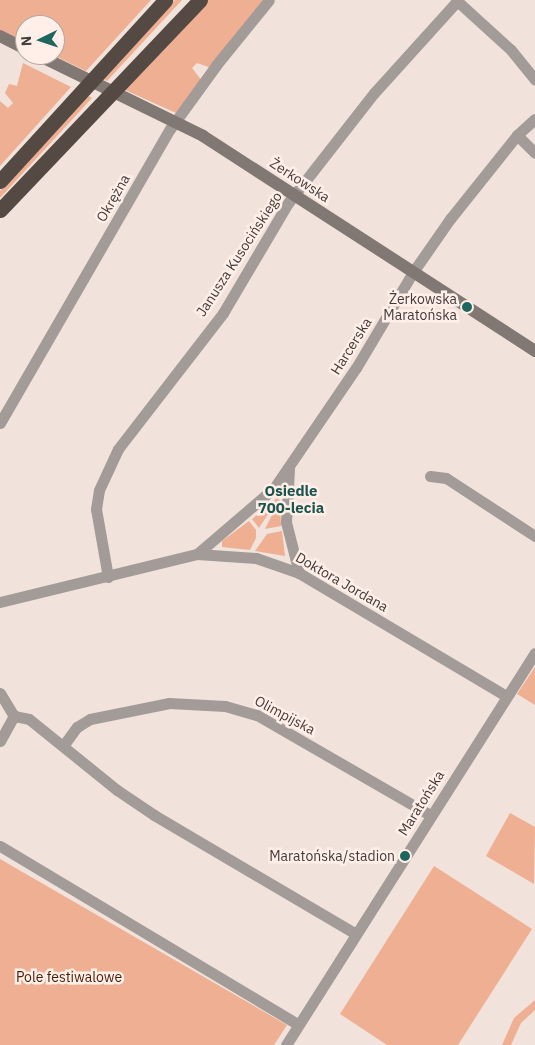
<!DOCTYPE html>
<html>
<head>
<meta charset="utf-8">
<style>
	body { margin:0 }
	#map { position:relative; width:535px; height:1045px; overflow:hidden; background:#f1e2db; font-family:"IBM Plex Sans",sans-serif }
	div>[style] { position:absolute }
	.green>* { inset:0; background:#efaf92 }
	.street>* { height:11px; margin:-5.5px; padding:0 5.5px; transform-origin:5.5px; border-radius:5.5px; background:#a29b98 }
	.secondary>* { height:12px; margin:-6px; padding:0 6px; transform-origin:6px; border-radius:6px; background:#817773 }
	.highway>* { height:15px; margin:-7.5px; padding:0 7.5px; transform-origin:7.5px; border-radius:7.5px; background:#554943 }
	.dots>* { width:14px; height:14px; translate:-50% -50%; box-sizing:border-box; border:2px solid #ffefe8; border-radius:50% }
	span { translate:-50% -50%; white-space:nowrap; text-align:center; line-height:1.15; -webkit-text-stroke:5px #ffefe8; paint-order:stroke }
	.street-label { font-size:14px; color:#413b39 }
	.poi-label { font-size:14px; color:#413b39 }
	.right { translate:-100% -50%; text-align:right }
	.park-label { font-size:14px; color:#471e08 }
	.neighbourhood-label { font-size:15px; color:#1c554e; font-weight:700 }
	.north { position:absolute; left:15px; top:15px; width:50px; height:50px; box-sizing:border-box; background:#ffefe8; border:1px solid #b3a7a2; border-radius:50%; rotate:266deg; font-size:14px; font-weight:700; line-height:20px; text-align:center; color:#413b39 }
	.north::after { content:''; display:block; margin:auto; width:18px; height:22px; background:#1d675e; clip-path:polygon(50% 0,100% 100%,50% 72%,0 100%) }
</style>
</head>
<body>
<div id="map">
	<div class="green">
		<i style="clip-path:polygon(0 0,151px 0,86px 71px,53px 55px,55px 25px,25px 25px,25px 42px,0 30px)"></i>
		<i style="clip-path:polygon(175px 0,182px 0,107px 81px,103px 79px)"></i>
		<i style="clip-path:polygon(207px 0,264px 0,211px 68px,197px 63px,192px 68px,202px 81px,176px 113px,123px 89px)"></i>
		<i style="clip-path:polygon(23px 63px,71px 87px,0 166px,0 101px,8px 108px,13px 103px,5px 93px,9px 84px,17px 86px)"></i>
		<i style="clip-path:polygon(87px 95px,92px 98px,0 198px,0 191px)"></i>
		<i style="clip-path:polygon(277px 498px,280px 500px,281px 526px,265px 529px,276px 507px,274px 505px,259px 528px,252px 519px)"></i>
		<i style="clip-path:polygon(249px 521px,256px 530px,256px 538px,250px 550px,222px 547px,222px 541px)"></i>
		<i style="clip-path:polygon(282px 531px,285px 556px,255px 551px,267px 534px)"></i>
		<i style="clip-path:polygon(535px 667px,535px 705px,517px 694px)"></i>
		<i style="clip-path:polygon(510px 813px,535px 827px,534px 884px,486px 856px)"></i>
		<i style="clip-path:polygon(0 859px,287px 1025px,274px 1045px,0 1045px)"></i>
		<i style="clip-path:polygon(434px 866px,532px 929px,458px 1045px,387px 1045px,340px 1014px)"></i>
		<i style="clip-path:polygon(535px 1000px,535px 1010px,521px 1023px,511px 1045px,502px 1045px,514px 1018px)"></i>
	</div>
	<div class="street">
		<i style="left:456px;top:0;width:74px;rotate:42.3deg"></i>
		<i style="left:511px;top:50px;width:38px;rotate:51deg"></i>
		<i style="left:517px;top:135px;width:25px;rotate:45deg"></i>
		<i style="left:0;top:423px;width:340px;rotate:-60deg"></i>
		<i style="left:170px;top:129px;width:80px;rotate:-54.1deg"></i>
		<i style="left:217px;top:64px;width:82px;rotate:-50.9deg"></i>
		<i style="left:289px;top:469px;width:53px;rotate:93.2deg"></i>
		<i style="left:286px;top:522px;width:53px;rotate:75.7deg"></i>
		<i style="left:430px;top:476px;width:16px;rotate:7deg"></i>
		<i style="left:446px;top:478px;width:106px;rotate:33.1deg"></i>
		<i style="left:197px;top:554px;width:101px;rotate:-40.6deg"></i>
		<i style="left:274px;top:488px;width:145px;rotate:-55.7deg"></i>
		<i style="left:356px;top:368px;width:112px;rotate:-59.3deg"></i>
		<i style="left:413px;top:272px;width:65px;rotate:-55.1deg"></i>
		<i style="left:450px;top:219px;width:107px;rotate:-51.4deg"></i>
		<i style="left:517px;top:135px;width:24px;rotate:-42deg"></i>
		<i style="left:108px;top:577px;width:69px;rotate:-100deg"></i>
		<i style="left:96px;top:509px;width:19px;rotate:-81deg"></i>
		<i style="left:99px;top:490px;width:45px;rotate:-65.1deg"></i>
		<i style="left:118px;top:449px;width:172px;rotate:-52.3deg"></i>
		<i style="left:223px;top:313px;width:128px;rotate:-59.4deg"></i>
		<i style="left:288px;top:203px;width:140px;rotate:-52deg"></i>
		<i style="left:374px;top:93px;width:124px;rotate:-47.9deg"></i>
		<i style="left:0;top:602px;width:203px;rotate:-13.7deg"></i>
		<i style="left:197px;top:554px;width:59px;rotate:3.9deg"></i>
		<i style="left:256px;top:558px;width:46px;rotate:19.2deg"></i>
		<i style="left:299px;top:573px;width:241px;rotate:30.7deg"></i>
		<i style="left:0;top:693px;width:27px;rotate:59deg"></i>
		<i style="left:14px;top:716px;width:15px;rotate:11deg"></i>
		<i style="left:29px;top:719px;width:113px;rotate:38.9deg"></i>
		<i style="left:117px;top:790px;width:45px;rotate:34deg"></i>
		<i style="left:154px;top:815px;width:234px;rotate:30.5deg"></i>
		<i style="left:0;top:741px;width:29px;rotate:-61deg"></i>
		<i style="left:63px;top:746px;width:24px;rotate:-54deg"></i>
		<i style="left:77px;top:727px;width:15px;rotate:-32deg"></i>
		<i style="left:90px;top:719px;width:81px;rotate:-11.4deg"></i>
		<i style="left:169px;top:703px;width:56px;rotate:3.1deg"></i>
		<i style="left:225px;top:706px;width:33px;rotate:16deg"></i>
		<i style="left:257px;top:715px;width:200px;rotate:30deg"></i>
		<i style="left:0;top:846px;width:347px;rotate:30.9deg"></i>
		<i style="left:286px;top:1045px;width:464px;rotate:-57.6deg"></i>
	</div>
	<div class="secondary">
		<i style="left:0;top:36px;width:28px;rotate:27deg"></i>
		<i style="left:38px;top:55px;width:184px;rotate:26.1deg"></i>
		<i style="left:203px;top:136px;width:396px;rotate:32.9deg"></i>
	</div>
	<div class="highway">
		<i style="left:0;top:181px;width:245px;rotate:-47.6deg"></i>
		<i style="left:0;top:210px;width:290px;rotate:-46.4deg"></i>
	</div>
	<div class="dots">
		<i style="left:467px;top:307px;background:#1d675e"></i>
		<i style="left:405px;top:856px;background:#1d675e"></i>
	</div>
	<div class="street-label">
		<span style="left:300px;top:180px;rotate:33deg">Żerkowska</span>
		<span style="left:113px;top:198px;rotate:-60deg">Okrężna</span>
		<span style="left:239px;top:254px;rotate:-57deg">Janusza Kusocińskiego</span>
		<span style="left:351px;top:346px;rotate:-58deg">Harcerska</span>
		<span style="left:342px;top:582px;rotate:30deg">Doktora Jordana</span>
		<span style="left:285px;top:715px;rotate:28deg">Olimpijska</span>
		<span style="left:421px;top:803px;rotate:-58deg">Maratońska</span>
	</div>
	<div class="poi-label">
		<span class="right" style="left:457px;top:307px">Żerkowska<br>Maratońska</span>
		<span class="right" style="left:395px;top:856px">Maratońska/stadion</span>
	</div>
	<div class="park-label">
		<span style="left:69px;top:977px">Pole festiwalowe</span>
	</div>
	<div class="neighbourhood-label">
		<span style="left:291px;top:499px">Osiedle<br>700-lecia</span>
	</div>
	<div class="north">N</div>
</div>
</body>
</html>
